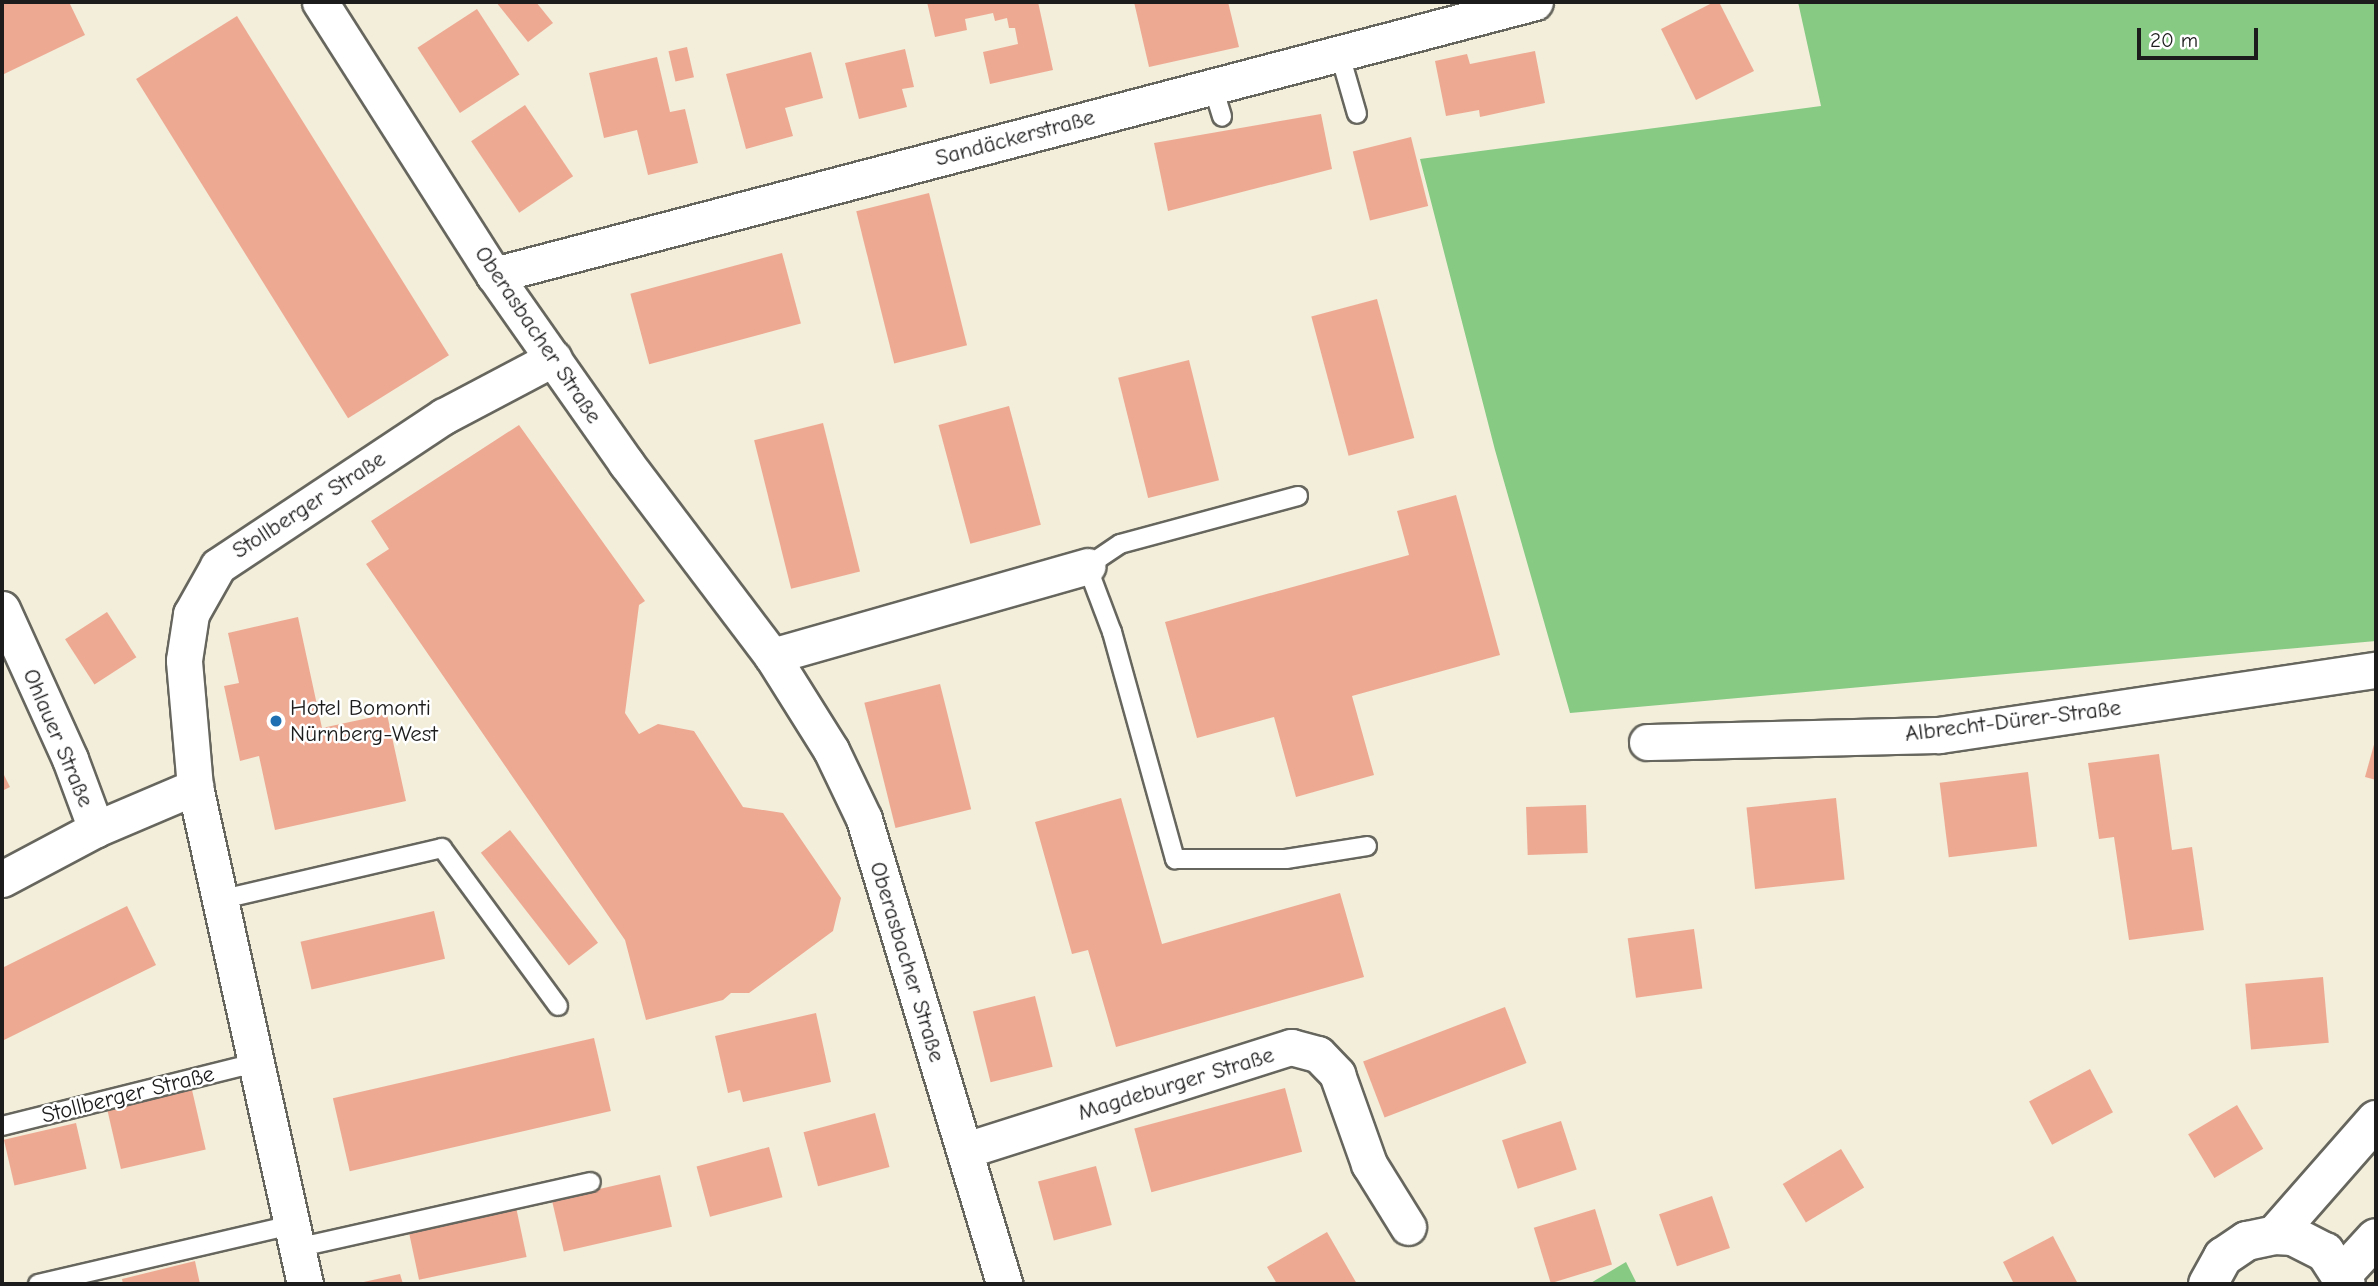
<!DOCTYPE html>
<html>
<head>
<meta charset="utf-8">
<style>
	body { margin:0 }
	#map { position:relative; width:2378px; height:1286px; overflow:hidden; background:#f2eeda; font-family:"Comic Neue",sans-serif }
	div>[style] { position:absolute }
	.green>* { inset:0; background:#86ca84 }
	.building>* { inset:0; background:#eea993; transform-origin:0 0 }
	.roads { filter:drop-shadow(2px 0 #67665e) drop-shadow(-2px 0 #67665e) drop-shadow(0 2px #67665e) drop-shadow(0 -2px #67665e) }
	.service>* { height:18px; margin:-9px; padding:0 9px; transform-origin:9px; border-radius:9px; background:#fff }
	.minor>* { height:35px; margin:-17.5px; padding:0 17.5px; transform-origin:17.5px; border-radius:17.5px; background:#fff }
	.tertiary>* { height:38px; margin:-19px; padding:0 19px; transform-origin:19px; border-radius:19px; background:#fff }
	.dots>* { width:19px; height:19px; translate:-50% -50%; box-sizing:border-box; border:4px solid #fff; border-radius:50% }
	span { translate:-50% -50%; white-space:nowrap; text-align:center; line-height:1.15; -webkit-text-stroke:5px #fff; paint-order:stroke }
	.street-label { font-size:23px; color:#1c1c1c }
	.poi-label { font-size:23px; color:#1c1c1c }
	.left { translate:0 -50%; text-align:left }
	.frame { position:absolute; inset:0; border:4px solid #1c1c1c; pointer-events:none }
	.scale { position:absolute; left:2137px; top:28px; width:121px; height:32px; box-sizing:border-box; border:4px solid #1c1c1c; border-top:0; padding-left:9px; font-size:21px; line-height:24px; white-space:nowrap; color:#1c1c1c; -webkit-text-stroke:5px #fff; paint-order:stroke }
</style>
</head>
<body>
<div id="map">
	<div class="green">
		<i style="clip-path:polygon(1798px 2px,2376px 2px,2376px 641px,1570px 713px,1495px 450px,1420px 159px,1821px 106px)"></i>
		<i style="clip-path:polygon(1626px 1262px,1637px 1284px,1589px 1284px)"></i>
	</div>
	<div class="building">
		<i style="clip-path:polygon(2px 2px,69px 2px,85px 35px,2px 75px)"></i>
		<i style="clip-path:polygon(496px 2px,536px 2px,553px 23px,528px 42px)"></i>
		<i style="clip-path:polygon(927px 2px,1038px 2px,1053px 70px,990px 84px,983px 52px,1018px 44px,1015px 28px,1009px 28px,1007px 18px,995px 21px,993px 13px,965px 19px,967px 30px,935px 37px)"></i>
		<i style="clip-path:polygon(1134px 2px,1228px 2px,1239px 47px,1149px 67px)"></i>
		<i style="clip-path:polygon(1714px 2px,1719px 2px,1754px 71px,1696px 100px,1661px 29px)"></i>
		<i style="left:477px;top:9px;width:78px;height:71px;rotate:57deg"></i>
		<i style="left:237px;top:16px;width:400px;height:119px;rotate:58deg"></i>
		<i style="left:687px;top:47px;width:31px;height:19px;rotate:77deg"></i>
		<i style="clip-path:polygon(905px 49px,914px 87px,902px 89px,907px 107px,859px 119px,845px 63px)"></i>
		<i style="clip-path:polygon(1535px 51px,1545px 103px,1480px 117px,1479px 110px,1446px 116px,1435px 61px,1467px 54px,1470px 64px)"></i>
		<i style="clip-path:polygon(811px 52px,823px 98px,785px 108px,793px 136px,746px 149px,726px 74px)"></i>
		<i style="clip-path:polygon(657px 57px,670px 112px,685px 109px,698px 163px,648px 175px,637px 130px,604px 138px,589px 73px)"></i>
		<i style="left:525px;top:105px;width:86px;height:65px;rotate:56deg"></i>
		<i style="clip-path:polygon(1321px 114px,1332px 169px,1168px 211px,1154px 143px)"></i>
		<i style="left:1411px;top:137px;width:71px;height:60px;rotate:76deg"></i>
		<i style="left:929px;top:193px;width:157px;height:75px;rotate:76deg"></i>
		<i style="left:782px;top:253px;width:73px;height:157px;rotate:75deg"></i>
		<i style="left:1377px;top:299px;width:144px;height:68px;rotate:75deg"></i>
		<i style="left:1189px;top:360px;width:124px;height:73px;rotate:76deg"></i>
		<i style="left:1009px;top:406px;width:123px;height:73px;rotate:75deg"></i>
		<i style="left:823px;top:423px;width:153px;height:71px;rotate:76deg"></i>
		<i style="clip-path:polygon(519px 425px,645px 601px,639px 605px,625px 713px,639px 734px,658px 724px,694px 731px,743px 807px,783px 813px,841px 898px,833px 931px,749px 993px,731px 993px,723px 1000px,646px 1020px,625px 940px,366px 564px,389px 549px,371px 521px)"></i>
		<i style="clip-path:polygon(1456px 495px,1500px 655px,1352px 696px,1374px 775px,1296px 797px,1274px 717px,1197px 738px,1165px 622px,1409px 555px,1397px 511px)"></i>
		<i style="left:107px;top:612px;width:54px;height:50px;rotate:57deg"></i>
		<i style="clip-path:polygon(298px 617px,322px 728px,387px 714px,406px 801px,275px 830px,259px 756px,240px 761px,224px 686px,239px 683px,228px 633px)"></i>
		<i style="left:940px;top:684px;width:129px;height:78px;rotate:76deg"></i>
		<i style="clip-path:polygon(2375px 741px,2376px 741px,2376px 780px,2365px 777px)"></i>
		<i style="clip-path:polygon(2159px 754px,2172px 850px,2192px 847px,2204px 930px,2129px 940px,2114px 837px,2099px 839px,2088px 763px)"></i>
		<i style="clip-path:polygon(2px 771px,10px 787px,2px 791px)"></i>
		<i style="left:2028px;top:772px;width:75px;height:89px;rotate:83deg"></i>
		<i style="clip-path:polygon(1121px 798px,1162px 944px,1340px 893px,1364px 977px,1116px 1047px,1088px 950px,1072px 954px,1035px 822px)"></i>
		<i style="left:1836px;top:798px;width:82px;height:90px;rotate:84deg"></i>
		<i style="left:1586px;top:805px;width:48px;height:60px;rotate:88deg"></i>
		<i style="left:510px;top:830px;width:143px;height:37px;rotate:52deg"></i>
		<i style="clip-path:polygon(127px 906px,156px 965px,2px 1041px,2px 968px)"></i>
		<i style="left:434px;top:911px;width:49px;height:137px;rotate:77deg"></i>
		<i style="left:1694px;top:929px;width:60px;height:67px;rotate:82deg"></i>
		<i style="left:2323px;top:977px;width:66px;height:78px;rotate:85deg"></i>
		<i style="left:1035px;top:996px;width:73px;height:64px;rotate:76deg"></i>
		<i style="left:1505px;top:1007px;width:60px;height:152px;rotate:69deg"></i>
		<i style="clip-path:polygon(816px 1013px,831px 1082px,743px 1102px,740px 1090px,728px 1093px,715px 1036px)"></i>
		<i style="left:594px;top:1038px;width:75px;height:268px;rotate:77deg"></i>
		<i style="left:2090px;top:1069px;width:49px;height:69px;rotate:62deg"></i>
		<i style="left:1285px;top:1088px;width:66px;height:156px;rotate:75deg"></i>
		<i style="left:192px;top:1090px;width:61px;height:87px;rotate:77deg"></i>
		<i style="left:2237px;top:1105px;width:51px;height:57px;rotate:59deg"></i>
		<i style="left:875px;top:1113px;width:56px;height:74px;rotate:75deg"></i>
		<i style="left:1561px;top:1121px;width:51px;height:62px;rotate:72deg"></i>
		<i style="left:76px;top:1123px;width:47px;height:74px;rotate:77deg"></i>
		<i style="left:769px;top:1147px;width:52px;height:75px;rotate:75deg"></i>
		<i style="left:1841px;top:1149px;width:45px;height:68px;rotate:59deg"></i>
		<i style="left:1096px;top:1166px;width:61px;height:60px;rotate:75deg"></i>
		<i style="left:660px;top:1175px;width:53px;height:111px;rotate:77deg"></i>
		<i style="left:1712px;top:1196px;width:55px;height:56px;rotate:71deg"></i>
		<i style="left:516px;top:1207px;width:51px;height:110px;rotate:78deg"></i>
		<i style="left:1595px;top:1209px;width:58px;height:64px;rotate:73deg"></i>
		<i style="clip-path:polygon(1327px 1232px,1357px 1284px,1277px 1284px,1267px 1267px)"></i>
		<i style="clip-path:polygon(2053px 1236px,2078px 1284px,2014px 1284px,2003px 1262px)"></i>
		<i style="clip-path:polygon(195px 1261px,200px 1284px,123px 1284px,122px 1279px)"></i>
		<i style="clip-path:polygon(400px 1274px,403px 1284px,360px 1284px,359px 1283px)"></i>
	</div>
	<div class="roads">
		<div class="service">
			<i style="left:1340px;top:55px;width:61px;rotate:73.9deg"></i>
			<i style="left:1213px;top:87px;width:31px;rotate:73deg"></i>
			<i style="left:1298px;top:496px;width:184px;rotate:164.9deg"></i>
			<i style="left:1120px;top:544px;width:40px;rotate:146deg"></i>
			<i style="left:1087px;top:566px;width:71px;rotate:69.3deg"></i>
			<i style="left:1112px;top:632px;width:236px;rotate:74.5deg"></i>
			<i style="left:1175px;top:859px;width:111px"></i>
			<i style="left:1286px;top:859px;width:82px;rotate:-9.1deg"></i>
			<i style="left:219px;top:900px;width:229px;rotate:-13.1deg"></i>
			<i style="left:442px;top:848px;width:196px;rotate:53.7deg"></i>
			<i style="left:2px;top:1126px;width:261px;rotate:-14deg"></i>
			<i style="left:296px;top:1248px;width:302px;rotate:-12.6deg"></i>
			<i style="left:38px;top:1284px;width:260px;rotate:-13.1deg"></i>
		</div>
		<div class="minor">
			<i style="left:320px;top:2px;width:324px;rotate:57.5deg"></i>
			<i style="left:494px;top:275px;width:230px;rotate:54.9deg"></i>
			<i style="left:626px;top:463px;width:242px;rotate:52.9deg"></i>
			<i style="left:772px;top:656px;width:111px;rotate:57.9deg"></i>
			<i style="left:831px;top:750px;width:76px;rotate:64.4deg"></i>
			<i style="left:864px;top:819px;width:486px;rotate:73.2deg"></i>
			<i style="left:494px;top:275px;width:1076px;rotate:-14.69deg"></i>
			<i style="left:2px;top:609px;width:165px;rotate:65.6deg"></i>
			<i style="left:70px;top:759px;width:75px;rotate:69.6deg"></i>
			<i style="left:772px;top:656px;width:328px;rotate:-15.9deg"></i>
			<i style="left:1647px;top:742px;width:292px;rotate:-1.4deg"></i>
			<i style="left:1939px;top:735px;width:442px;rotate:-8.5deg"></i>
			<i style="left:2px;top:879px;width:106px;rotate:-28deg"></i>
			<i style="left:96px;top:829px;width:108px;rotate:-23deg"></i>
			<i style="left:966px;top:1150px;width:341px;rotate:-17.6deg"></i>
			<i style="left:1291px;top:1047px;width:28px;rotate:15deg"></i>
			<i style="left:1318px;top:1054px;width:28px;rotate:46deg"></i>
			<i style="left:1337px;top:1074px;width:96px;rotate:70.4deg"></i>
			<i style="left:1369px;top:1164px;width:74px;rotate:58.2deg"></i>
			<i style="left:305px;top:1284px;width:509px;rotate:-102.48deg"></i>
			<i style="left:195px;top:787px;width:127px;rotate:-95deg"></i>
			<i style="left:184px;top:660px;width:47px;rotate:-81.3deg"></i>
			<i style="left:191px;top:614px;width:55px;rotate:-60.6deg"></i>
			<i style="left:218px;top:566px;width:271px;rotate:-33.6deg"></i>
			<i style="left:444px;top:416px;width:124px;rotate:-27.8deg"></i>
		</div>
		<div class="tertiary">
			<i style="left:2275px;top:1235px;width:153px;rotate:-48.7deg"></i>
			<i style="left:2342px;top:1275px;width:50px;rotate:-47.4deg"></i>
			<i style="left:2208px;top:1284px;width:31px;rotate:-61deg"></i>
			<i style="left:2223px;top:1257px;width:29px;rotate:-34deg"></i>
			<i style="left:2247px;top:1241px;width:29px;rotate:-12deg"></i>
			<i style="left:2275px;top:1235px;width:18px;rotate:3deg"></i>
			<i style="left:2293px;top:1236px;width:36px;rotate:27deg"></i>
			<i style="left:2325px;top:1252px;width:38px;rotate:57deg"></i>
		</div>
	</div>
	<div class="dots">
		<i style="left:276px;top:721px;background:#1f6fb2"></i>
	</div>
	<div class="street-label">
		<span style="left:1015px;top:138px;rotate:-15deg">Sandäckerstraße</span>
		<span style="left:538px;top:335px;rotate:56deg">Oberasbacher Straße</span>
		<span style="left:309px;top:505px;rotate:-33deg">Stollberger Straße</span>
		<span style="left:2013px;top:721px;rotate:-7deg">Albrecht-Dürer-Straße</span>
		<span style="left:58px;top:738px;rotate:67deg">Ohlauer Straße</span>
		<span style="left:907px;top:962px;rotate:73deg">Oberasbacher Straße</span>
		<span style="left:1176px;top:1084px;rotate:-17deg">Magdeburger Straße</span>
		<span style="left:128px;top:1095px;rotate:-14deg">Stollberger Straße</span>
	</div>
	<div class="poi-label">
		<span class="left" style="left:290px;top:721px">Hotel Bomonti<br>Nürnberg-West</span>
	</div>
	<div class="frame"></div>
	<div class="scale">20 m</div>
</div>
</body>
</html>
